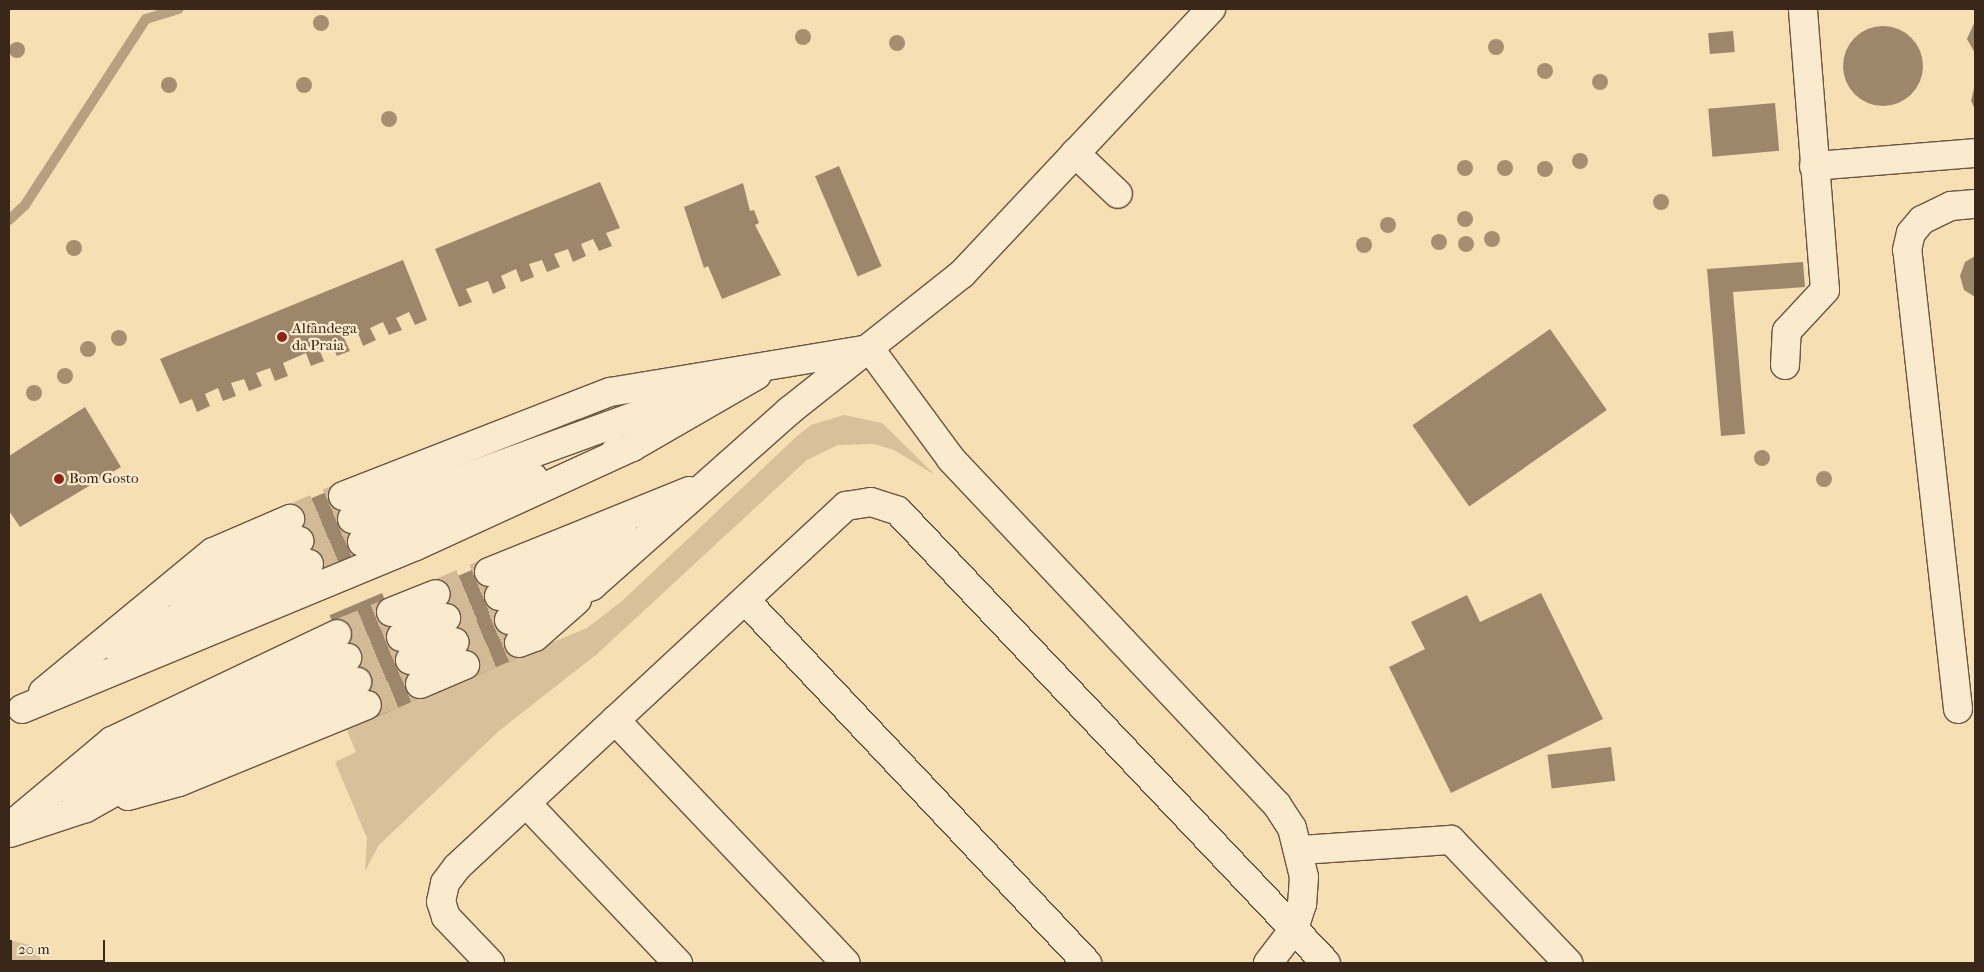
<!DOCTYPE html>
<html>
<head>
<meta charset="utf-8">
<style>
	body { margin:0 }
	#map { position:relative; width:1984px; height:972px; overflow:hidden; background:#f7dfb4; font-family:"IM FELL French Canon",serif }
	div>[style] { position:absolute }
	.green>* { inset:0; background:#d7c09a }
	.stream>* { height:10px; margin:-5px; padding:0 5px; transform-origin:5px; border-radius:5px; background:#b7a07f }
	.building>* { inset:0; background:#9d876a; transform-origin:0 0 }
	.round { border-radius:50% }
	.minor-tunnel>* { height:28px; margin-top:-14px; transform-origin:0; background:repeating-linear-gradient(90deg,#d1ba95 0 28px,transparent 0 42px) }
	.roads { filter:drop-shadow(1px 0 #6a5540) drop-shadow(-1px 0 #6a5540) drop-shadow(0 1px #6a5540) drop-shadow(0 -1px #6a5540) }
	.minor>* { height:28px; margin:-14px; padding:0 14px; transform-origin:14px; border-radius:14px; background:#faeace }
	.trees>* { width:16px; height:16px; margin:-8px; border-radius:50%; background:#a58f70 }
	.dots>* { width:14px; height:14px; translate:-50% -50%; box-sizing:border-box; border:2px solid #faeace; border-radius:50% }
	span { translate:-50% -50%; white-space:nowrap; text-align:center; line-height:1.15; -webkit-text-stroke:4.5px #faeace; paint-order:stroke }
	.poi-label { font-size:15px; color:#3b2719 }
	.left { translate:0 -50%; text-align:left }
	.frame { position:absolute; inset:0; border:10px solid #3b2719; pointer-events:none }
	.scale { position:absolute; left:10px; top:940px; width:95px; height:22px; box-sizing:border-box; border:2px solid #3b2719; border-top:0; padding-left:6px; font-size:15px; line-height:18px; white-space:nowrap; color:#3b2719; -webkit-text-stroke:4px #faeace; paint-order:stroke }
</style>
</head>
<body>
<div id="map">
	<div class="green">
		<i style="clip-path:polygon(844px 415px,882px 423px,935px 475px,894px 450px,874px 444px,838px 445px,807px 460px,597px 654px,500px 730px,379px 845px,365px 871px,367px 838px,335px 762px,356px 752px,346px 728px,587px 628px,622px 601px,796px 437px,811px 425px)"></i>
		<i style="clip-path:polygon(9px 940px,34px 946px,43px 963px,9px 963px)"></i>
	</div>
	<div class="stream">
		<i style="left:9px;top:220px;width:22px;rotate:-43deg"></i>
		<i style="left:25px;top:205px;width:222px;rotate:-57deg"></i>
		<i style="left:146px;top:19px;width:34px;rotate:-17deg"></i>
	</div>
	<div class="building">
		<i style="clip-path:polygon(1975px 21px,1975px 53px,1967px 39px)"></i>
		<i class="round" style="left:1843px;top:26px;width:80px;height:80px"></i>
		<i style="left:1733px;top:31px;width:21px;height:25px;rotate:85deg"></i>
		<i style="clip-path:polygon(1975px 84px,1975px 109px,1971px 101px)"></i>
		<i style="left:1775px;top:103px;width:48px;height:67px;rotate:85deg"></i>
		<i style="left:839px;top:166px;width:109px;height:26px;rotate:67deg"></i>
		<i style="clip-path:polygon(600px 182px,620px 228px,606px 233px,612px 246px,599px 251px,593px 239px,581px 244px,586px 256px,573px 262px,568px 249px,554px 254px,560px 267px,547px 272px,542px 260px,529px 264px,534px 277px,521px 282px,516px 269px,501px 276px,506px 288px,493px 294px,488px 281px,466px 289px,472px 302px,459px 307px,435px 249px)"></i>
		<i style="clip-path:polygon(743px 183px,750px 211px,754px 210px,759px 223px,755px 225px,781px 275px,722px 299px,708px 266px,704px 268px,684px 207px)"></i>
		<i style="clip-path:polygon(1975px 256px,1975px 297px,1964px 290px,1960px 276px,1965px 262px)"></i>
		<i style="clip-path:polygon(403px 260px,427px 320px,415px 325px,409px 312px,396px 318px,402px 330px,389px 335px,383px 322px,370px 328px,376px 340px,363px 346px,358px 333px,344px 338px,350px 351px,337px 356px,331px 343px,319px 349px,324px 361px,311px 366px,306px 353px,283px 363px,288px 376px,275px 381px,270px 368px,256px 373px,262px 386px,249px 391px,244px 379px,231px 383px,236px 396px,223px 401px,218px 388px,205px 394px,210px 406px,197px 412px,192px 399px,180px 404px,160px 359px)"></i>
		<i style="clip-path:polygon(1803px 262px,1805px 287px,1733px 292px,1745px 434px,1721px 436px,1707px 269px)"></i>
		<i style="left:1550px;top:329px;width:99px;height:168px;rotate:55deg"></i>
		<i style="clip-path:polygon(85px 407px,121px 467px,20px 527px,9px 511px,9px 456px)"></i>
		<i style="left:339px;top:487px;width:82px;height:57px;rotate:68deg"></i>
		<i style="left:486px;top:564px;width:99px;height:57px;rotate:67deg"></i>
		<i style="left:382px;top:593px;width:112px;height:57px;rotate:67deg"></i>
		<i style="clip-path:polygon(1541px 593px,1603px 719px,1451px 793px,1389px 667px,1425px 649px,1411px 622px,1467px 595px,1480px 622px)"></i>
		<i style="left:1611px;top:747px;width:34px;height:64px;rotate:83deg"></i>
	</div>
	<div class="minor-tunnel">
		<i style="left:290px;top:519px;width:58px;rotate:-23.5deg"></i>
		<i style="left:299px;top:541px;width:57px;rotate:-22.5deg"></i>
		<i style="left:309px;top:564px;width:57px;rotate:-22.5deg"></i>
		<i style="left:436px;top:594px;width:57px;rotate:-22.5deg"></i>
		<i style="left:446px;top:618px;width:57px;rotate:-22.5deg"></i>
		<i style="left:337px;top:634px;width:58px;rotate:-22.2deg"></i>
		<i style="left:455px;top:642px;width:58px;rotate:-22.2deg"></i>
		<i style="left:347px;top:658px;width:58px;rotate:-21.3deg"></i>
		<i style="left:465px;top:665px;width:58px;rotate:-22.2deg"></i>
		<i style="left:357px;top:682px;width:57px;rotate:-22.5deg"></i>
		<i style="left:367px;top:705px;width:57px;rotate:-21.6deg"></i>
	</div>
	<div class="roads">
		<div class="minor">
			<i style="left:1075px;top:153px;width:59px;rotate:43.6deg"></i>
			<i style="left:1814px;top:166px;width:162px;rotate:-4.6deg"></i>
			<i style="left:870px;top:349px;width:137px;rotate:53.6deg"></i>
			<i style="left:951px;top:459px;width:475px;rotate:46.7deg"></i>
			<i style="left:1277px;top:805px;width:27px;rotate:57deg"></i>
			<i style="left:1292px;top:828px;width:50px;rotate:76.2deg"></i>
			<i style="left:1304px;top:877px;width:27px;rotate:94deg"></i>
			<i style="left:1302px;top:904px;width:26px;rotate:108deg"></i>
			<i style="left:1294px;top:929px;width:43px;rotate:127.4deg"></i>
			<i style="left:1785px;top:365px;width:34px;rotate:-87deg"></i>
			<i style="left:1787px;top:331px;width:56px;rotate:-47.2deg"></i>
			<i style="left:1825px;top:290px;width:282px;rotate:-94.5deg"></i>
			<i style="left:615px;top:452px;width:18px;rotate:-16deg"></i>
			<i style="left:632px;top:447px;width:144px;rotate:-29.9deg"></i>
			<i style="left:343px;top:496px;width:287px;rotate:-21.3deg"></i>
			<i style="left:610px;top:392px;width:264px;rotate:-9.4deg"></i>
			<i style="left:352px;top:519px;width:377px;rotate:-20deg"></i>
			<i style="left:362px;top:542px;width:183px;rotate:-20.8deg"></i>
			<i style="left:489px;top:572px;width:216px;rotate:-22deg"></i>
			<i style="left:176px;top:593px;width:134px;rotate:-22.9deg"></i>
			<i style="left:499px;top:596px;width:144px;rotate:-22.1deg"></i>
			<i style="left:745px;top:600px;width:499px;rotate:46.7deg"></i>
			<i style="left:391px;top:612px;width:48px;rotate:-21.8deg"></i>
			<i style="left:509px;top:620px;width:90px;rotate:-22.3deg"></i>
			<i style="left:592px;top:586px;width:264px;rotate:-41.6deg"></i>
			<i style="left:789px;top:411px;width:221px;rotate:-38.4deg"></i>
			<i style="left:962px;top:274px;width:364px;rotate:-46.8deg"></i>
			<i style="left:401px;top:637px;width:49px;rotate:-22.9deg"></i>
			<i style="left:519px;top:643px;width:17px;rotate:-21deg"></i>
			<i style="left:535px;top:637px;width:56px;rotate:-41.4deg"></i>
			<i style="left:112px;top:645px;width:213px;rotate:-22.4deg"></i>
			<i style="left:410px;top:660px;width:48px;rotate:-21.8deg"></i>
			<i style="left:420px;top:684px;width:49px;rotate:-22.9deg"></i>
			<i style="left:43px;top:692px;width:220px;rotate:-39.5deg"></i>
			<i style="left:213px;top:552px;width:84px;rotate:-23.2deg"></i>
			<i style="left:22px;top:709px;width:426px;rotate:-22.5deg"></i>
			<i style="left:416px;top:546px;width:238px;rotate:-24.6deg"></i>
			<i style="left:1958px;top:709px;width:462px;rotate:-96.3deg"></i>
			<i style="left:1907px;top:250px;width:17px;rotate:-77deg"></i>
			<i style="left:1911px;top:233px;width:17px;rotate:-50deg"></i>
			<i style="left:1922px;top:220px;width:32px;rotate:-26deg"></i>
			<i style="left:1951px;top:206px;width:24px;rotate:-5deg"></i>
			<i style="left:615px;top:720px;width:335px;rotate:46.5deg"></i>
			<i style="left:72px;top:791px;width:72px;rotate:-30.8deg"></i>
			<i style="left:134px;top:754px;width:234px;rotate:-24.3deg"></i>
			<i style="left:128px;top:796px;width:53px;rotate:-15.4deg"></i>
			<i style="left:179px;top:782px;width:203px;rotate:-22.3deg"></i>
			<i style="left:526px;top:803px;width:221px;rotate:46.5deg"></i>
			<i style="left:9px;top:827px;width:134px;rotate:-39.9deg"></i>
			<i style="left:112px;top:741px;width:249px;rotate:-25.4deg"></i>
			<i style="left:10px;top:833px;width:80px;rotate:-18.2deg"></i>
			<i style="left:86px;top:808px;width:81px;rotate:-29.4deg"></i>
			<i style="left:157px;top:768px;width:218px;rotate:-23.3deg"></i>
			<i style="left:1300px;top:850px;width:151px;rotate:-3.8deg"></i>
			<i style="left:1451px;top:840px;width:170px;rotate:46.4deg"></i>
			<i style="left:490px;top:963px;width:64px;rotate:-133.7deg"></i>
			<i style="left:446px;top:917px;width:16px;rotate:-108deg"></i>
			<i style="left:441px;top:902px;width:19px;rotate:-78deg"></i>
			<i style="left:445px;top:883px;width:20px;rotate:-53deg"></i>
			<i style="left:457px;top:867px;width:531px;rotate:-42.86deg"></i>
			<i style="left:846px;top:506px;width:25px;rotate:-9deg"></i>
			<i style="left:871px;top:502px;width:28px;rotate:18deg"></i>
			<i style="left:898px;top:511px;width:622px;rotate:46.56deg"></i>
		</div>
	</div>
	<div class="trees">
		<i style="left:321px;top:23px"></i>
		<i style="left:803px;top:37px"></i>
		<i style="left:897px;top:43px"></i>
		<i style="left:1496px;top:47px"></i>
		<i style="left:17px;top:50px"></i>
		<i style="left:1545px;top:71px"></i>
		<i style="left:1600px;top:82px"></i>
		<i style="left:169px;top:85px"></i>
		<i style="left:304px;top:85px"></i>
		<i style="left:389px;top:119px"></i>
		<i style="left:1580px;top:161px"></i>
		<i style="left:1465px;top:168px"></i>
		<i style="left:1505px;top:168px"></i>
		<i style="left:1545px;top:169px"></i>
		<i style="left:1661px;top:202px"></i>
		<i style="left:1465px;top:219px"></i>
		<i style="left:1388px;top:225px"></i>
		<i style="left:1492px;top:239px"></i>
		<i style="left:1439px;top:242px"></i>
		<i style="left:1466px;top:244px"></i>
		<i style="left:1364px;top:245px"></i>
		<i style="left:74px;top:248px"></i>
		<i style="left:119px;top:338px"></i>
		<i style="left:88px;top:349px"></i>
		<i style="left:65px;top:376px"></i>
		<i style="left:34px;top:393px"></i>
		<i style="left:1762px;top:458px"></i>
		<i style="left:1824px;top:479px"></i>
	</div>
	<div class="dots">
		<i style="left:282px;top:337px;background:#8f2418"></i>
		<i style="left:59px;top:479px;background:#8f2418"></i>
	</div>
	<div class="poi-label">
		<span class="left" style="left:292px;top:337px">Alfândega<br>da Praia</span>
		<span class="left" style="left:69px;top:479px">Bom Gosto</span>
	</div>
	<div class="frame"></div>
	<div class="scale">20 m</div>
</div>
</body>
</html>
